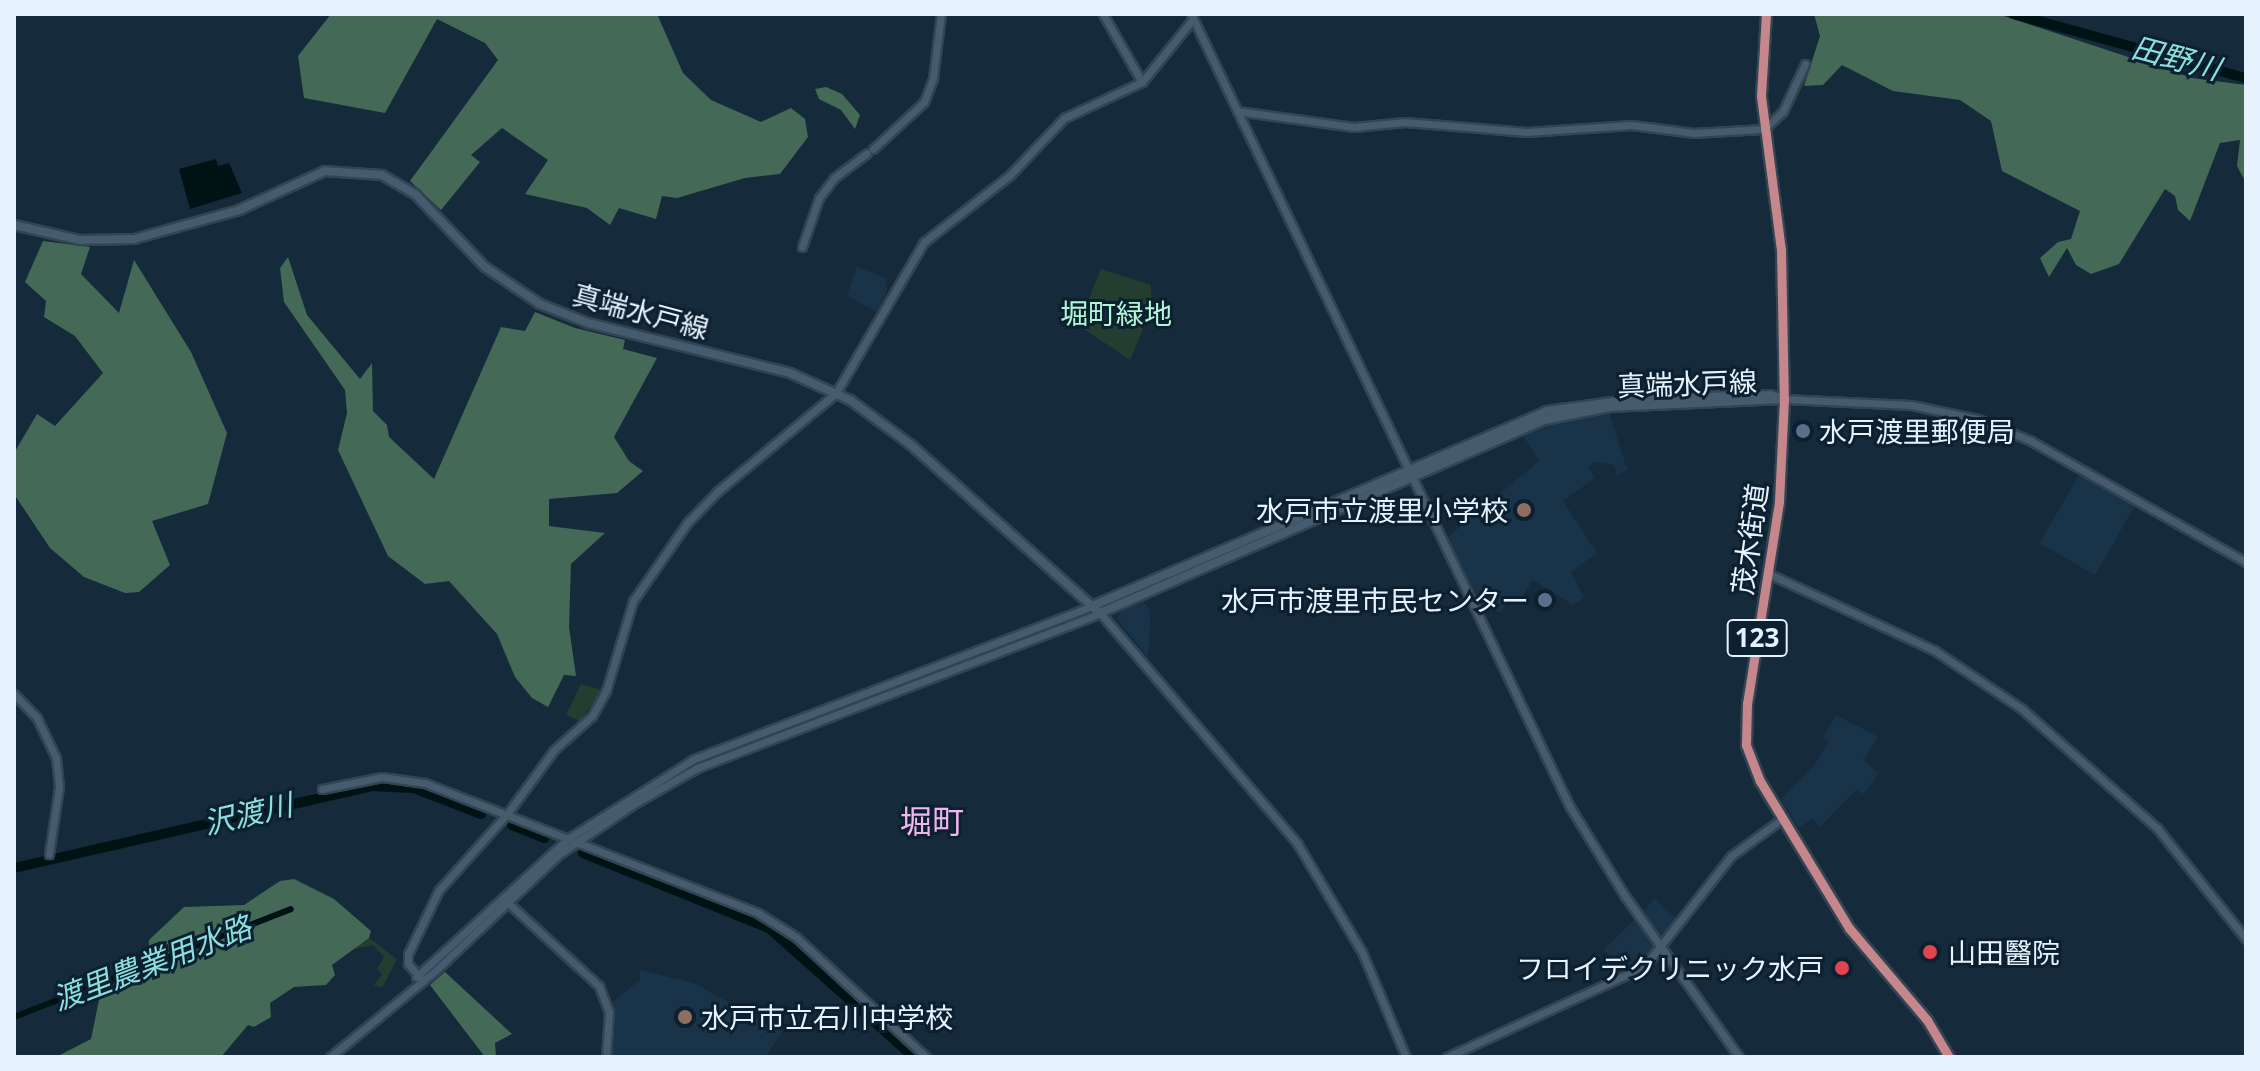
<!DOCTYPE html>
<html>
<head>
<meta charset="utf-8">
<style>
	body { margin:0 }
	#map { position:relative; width:2260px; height:1071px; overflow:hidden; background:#152a3b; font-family:"Noto Sans","Noto Sans JP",sans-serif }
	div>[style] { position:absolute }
	.built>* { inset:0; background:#193349; transform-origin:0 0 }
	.green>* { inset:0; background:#243d31 }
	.forest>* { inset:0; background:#446957 }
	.water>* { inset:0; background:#001314 }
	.canal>* { height:6px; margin:-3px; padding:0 3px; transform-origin:3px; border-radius:3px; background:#001314 }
	.river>* { height:10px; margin:-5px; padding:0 5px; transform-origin:5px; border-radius:5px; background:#001314 }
	.roads { filter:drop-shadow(2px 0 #334452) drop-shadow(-2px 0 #334452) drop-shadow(0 2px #334452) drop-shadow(0 -2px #334452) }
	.tertiary>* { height:7px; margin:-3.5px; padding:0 3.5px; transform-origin:3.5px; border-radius:3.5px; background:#455b6e }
	.secondary>* { height:8px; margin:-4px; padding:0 4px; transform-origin:4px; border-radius:4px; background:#455b6e }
	.trunk>* { height:9px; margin:-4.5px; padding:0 4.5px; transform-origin:4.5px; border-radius:4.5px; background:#c6878c }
	.dots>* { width:22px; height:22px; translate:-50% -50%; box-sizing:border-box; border:4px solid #0c2030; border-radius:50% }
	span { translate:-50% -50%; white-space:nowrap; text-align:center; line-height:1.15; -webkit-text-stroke:6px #0c2030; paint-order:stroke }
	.shield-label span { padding:2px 6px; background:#0c2030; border:2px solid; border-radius:6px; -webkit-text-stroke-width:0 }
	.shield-label { font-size:26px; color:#e6f3fe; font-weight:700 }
	.street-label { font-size:28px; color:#e6f3fe }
	.park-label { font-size:28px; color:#b2f6d5 }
	.poi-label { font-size:28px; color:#e6f3fe }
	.left { translate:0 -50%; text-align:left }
	.right { translate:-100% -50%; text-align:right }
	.water-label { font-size:30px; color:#8cdfdf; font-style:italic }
	.quarter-label { font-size:32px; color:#f0b6ef }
	.frame { position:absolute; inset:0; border:16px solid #e6f3fe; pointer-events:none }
</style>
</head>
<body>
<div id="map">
	<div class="built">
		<i style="clip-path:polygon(857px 266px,885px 278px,887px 290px,877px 312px,847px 296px)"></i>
		<i style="clip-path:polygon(1609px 413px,1627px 469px,1617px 476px,1614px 465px,1594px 462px,1589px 468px,1595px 478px,1563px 501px,1597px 553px,1571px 572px,1584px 598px,1573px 605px,1533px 580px,1516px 606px,1508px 600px,1501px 612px,1479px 609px,1444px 540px,1539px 461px,1522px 434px,1548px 423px)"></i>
		<i style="left:2080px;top:473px;width:64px;height:81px;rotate:30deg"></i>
		<i style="clip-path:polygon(1141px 599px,1151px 611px,1148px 657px,1117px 619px,1122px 607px)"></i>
		<i style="clip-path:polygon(1836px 715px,1878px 737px,1863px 760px,1879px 773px,1863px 794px,1856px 790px,1820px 827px,1812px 818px,1799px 828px,1781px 799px,1812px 768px,1829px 742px,1823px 737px)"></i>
		<i style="clip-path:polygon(1655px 899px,1678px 920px,1662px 943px,1641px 913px)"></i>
		<i style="clip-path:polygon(1636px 918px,1659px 949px,1631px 972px,1604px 950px)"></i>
		<i style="clip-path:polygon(640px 970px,694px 983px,782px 1032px,765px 1057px,610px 1057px,612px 1002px,640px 980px)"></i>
	</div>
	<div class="green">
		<i style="clip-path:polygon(1101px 269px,1151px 285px,1152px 308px,1130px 360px,1078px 325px)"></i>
		<i style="clip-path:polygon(581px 684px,602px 690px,580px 721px,566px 715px)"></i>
		<i style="clip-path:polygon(369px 938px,397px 959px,382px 988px,374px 985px,382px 975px,377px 969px,384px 957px,373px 945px,346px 951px)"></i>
	</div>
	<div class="forest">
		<i style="clip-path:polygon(331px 14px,657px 14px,683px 73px,711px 100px,761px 122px,791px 108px,805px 119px,808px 137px,780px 174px,745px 178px,677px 198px,662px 196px,656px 219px,619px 208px,610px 225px,587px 208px,525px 194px,548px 160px,502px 128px,471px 155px,480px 162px,441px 210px,410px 181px,498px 60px,485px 43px,437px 19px,385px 113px,304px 98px,298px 56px)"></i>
		<i style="clip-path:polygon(1814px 14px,1998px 14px,2192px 78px,2246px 85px,2246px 183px,2237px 166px,2240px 140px,2220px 143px,2190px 221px,2178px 210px,2175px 196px,2165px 189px,2119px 264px,2091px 274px,2076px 265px,2067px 248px,2049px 277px,2040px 258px,2058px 242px,2071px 239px,2080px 211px,2002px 171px,1991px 121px,1960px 100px,1893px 91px,1842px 65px,1823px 85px,1804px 86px,1820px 36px)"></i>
		<i style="clip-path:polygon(826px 87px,842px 94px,860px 115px,855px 129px,841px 110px,819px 99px,815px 89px)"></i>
		<i style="clip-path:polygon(43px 241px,90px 247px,81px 274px,119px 313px,134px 260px,191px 352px,227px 433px,208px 504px,152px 521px,170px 565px,139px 592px,125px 593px,84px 577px,50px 548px,14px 494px,14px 453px,37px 414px,55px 426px,103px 373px,75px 336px,44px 317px,46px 301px,25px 282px)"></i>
		<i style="clip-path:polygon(288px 257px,307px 315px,360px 379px,372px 363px,373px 411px,387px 425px,389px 437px,434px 479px,501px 327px,525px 331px,535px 312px,575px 328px,625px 340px,623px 349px,657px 358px,614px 437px,629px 461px,643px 471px,617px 493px,549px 499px,549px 526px,605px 533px,571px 564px,569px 627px,576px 676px,564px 675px,548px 707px,532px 698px,515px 677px,497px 634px,449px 581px,425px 584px,388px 556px,338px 450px,347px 413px,345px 390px,284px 302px,280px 268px)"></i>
		<i style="clip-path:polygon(294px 879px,334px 899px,371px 931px,369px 938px,332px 965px,335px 975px,326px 985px,294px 987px,270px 1003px,271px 1017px,254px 1027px,248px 1025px,221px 1057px,56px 1057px,91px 1039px,101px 990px,148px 967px,149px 940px,184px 907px,244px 905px,280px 881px)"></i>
		<i style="clip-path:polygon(445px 972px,512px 1034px,495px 1043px,496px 1057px,485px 1057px,430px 985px)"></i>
	</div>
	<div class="water">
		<i style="clip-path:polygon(216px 159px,218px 166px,229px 163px,242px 193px,190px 209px,179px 169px)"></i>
	</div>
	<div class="canal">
		<i style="left:14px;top:1017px;width:297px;rotate:-21.3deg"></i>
	</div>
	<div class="river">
		<i style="left:2013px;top:14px;width:242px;rotate:15.4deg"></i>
		<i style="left:512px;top:825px;width:35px;rotate:22deg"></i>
		<i style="left:583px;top:853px;width:201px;rotate:22deg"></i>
		<i style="left:769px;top:928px;width:194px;rotate:41.7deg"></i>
		<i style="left:14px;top:868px;width:366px;rotate:-12.9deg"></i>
		<i style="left:371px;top:786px;width:43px;rotate:2.7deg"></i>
		<i style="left:414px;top:788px;width:72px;rotate:21.2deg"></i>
	</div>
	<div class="roads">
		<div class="tertiary">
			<i style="left:1103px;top:14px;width:78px;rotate:60.2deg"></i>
			<i style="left:1191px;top:14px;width:879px;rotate:64.46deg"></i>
			<i style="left:1570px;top:807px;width:105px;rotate:58.3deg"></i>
			<i style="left:1625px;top:896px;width:197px;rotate:54.7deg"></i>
			<i style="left:1237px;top:111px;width:118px;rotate:7.8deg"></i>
			<i style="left:1354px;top:127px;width:51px;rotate:-5.6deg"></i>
			<i style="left:1405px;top:122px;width:122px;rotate:4.7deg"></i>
			<i style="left:1527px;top:132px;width:105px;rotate:-3.8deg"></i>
			<i style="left:1632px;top:125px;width:62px;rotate:7.5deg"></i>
			<i style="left:1693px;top:133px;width:71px;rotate:-3.2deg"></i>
			<i style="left:1764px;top:129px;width:26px;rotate:-43deg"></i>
			<i style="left:1783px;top:111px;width:52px;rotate:-64.9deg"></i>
			<i style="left:873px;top:149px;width:69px;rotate:-42.7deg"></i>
			<i style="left:924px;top:102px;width:26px;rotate:-69deg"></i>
			<i style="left:933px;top:78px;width:64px;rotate:-82.9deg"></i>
			<i style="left:802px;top:247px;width:52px;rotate:-70.9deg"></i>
			<i style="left:819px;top:198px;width:25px;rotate:-53deg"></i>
			<i style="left:834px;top:178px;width:41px;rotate:-37.1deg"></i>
			<i style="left:1784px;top:399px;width:127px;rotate:2.7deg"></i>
			<i style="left:1911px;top:405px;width:68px;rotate:11.8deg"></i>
			<i style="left:1978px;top:419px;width:57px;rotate:22.5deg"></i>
			<i style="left:2031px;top:441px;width:247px;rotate:29.4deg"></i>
			<i style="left:1767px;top:573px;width:184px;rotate:24.8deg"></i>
			<i style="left:1934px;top:650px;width:106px;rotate:33.8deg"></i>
			<i style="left:2022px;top:709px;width:180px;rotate:41.4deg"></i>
			<i style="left:2157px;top:828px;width:142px;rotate:51.3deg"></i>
			<i style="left:14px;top:694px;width:33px;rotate:46deg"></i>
			<i style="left:37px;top:718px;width:44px;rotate:64.6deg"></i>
			<i style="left:56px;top:758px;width:29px;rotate:84deg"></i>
			<i style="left:59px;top:787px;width:68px;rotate:98.5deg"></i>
			<i style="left:322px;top:789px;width:61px;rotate:-11.3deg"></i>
			<i style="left:382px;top:777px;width:43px;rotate:7.9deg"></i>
			<i style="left:425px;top:783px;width:357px;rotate:21.3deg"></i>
			<i style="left:758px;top:913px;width:45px;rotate:32.3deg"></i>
			<i style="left:796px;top:937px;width:177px;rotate:42.7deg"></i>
			<i style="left:506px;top:901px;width:126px;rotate:42.4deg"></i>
			<i style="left:599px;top:986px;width:28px;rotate:69deg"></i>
			<i style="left:609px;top:1012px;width:45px;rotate:93.8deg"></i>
			<i style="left:416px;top:977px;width:207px;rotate:-42.3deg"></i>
			<i style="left:569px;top:838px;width:148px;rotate:-32.3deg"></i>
			<i style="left:694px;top:759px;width:426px;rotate:-21deg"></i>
			<i style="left:423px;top:981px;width:23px;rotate:-131deg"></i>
			<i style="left:408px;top:964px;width:10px;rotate:-90deg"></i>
			<i style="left:408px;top:954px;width:71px;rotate:-64.2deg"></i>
			<i style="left:439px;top:890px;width:102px;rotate:-48.2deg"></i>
			<i style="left:507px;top:814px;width:79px;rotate:-53.7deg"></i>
			<i style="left:554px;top:750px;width:51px;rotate:-41.8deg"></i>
			<i style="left:592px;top:716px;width:29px;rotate:-61deg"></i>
			<i style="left:606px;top:691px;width:94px;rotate:-73.3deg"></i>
			<i style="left:633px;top:601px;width:95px;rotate:-55.3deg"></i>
			<i style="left:687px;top:523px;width:45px;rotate:-45.9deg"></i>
			<i style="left:718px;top:491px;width:153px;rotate:-39.7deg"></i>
			<i style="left:836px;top:393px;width:175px;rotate:-59.8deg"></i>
			<i style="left:924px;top:242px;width:109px;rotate:-37.9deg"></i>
			<i style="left:1010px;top:175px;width:79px;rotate:-46.5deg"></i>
			<i style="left:1064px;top:118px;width:86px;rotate:-24.8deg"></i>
			<i style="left:1142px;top:82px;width:81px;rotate:-51deg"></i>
			<i style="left:330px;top:1057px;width:136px;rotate:-39.3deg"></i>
			<i style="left:435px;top:971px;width:169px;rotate:-43.3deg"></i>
			<i style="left:558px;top:855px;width:89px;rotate:-34deg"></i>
			<i style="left:632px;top:805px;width:75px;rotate:-29.6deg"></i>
			<i style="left:697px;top:768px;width:432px;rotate:-21deg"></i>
			<i style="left:1100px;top:613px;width:303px;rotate:49.4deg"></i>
			<i style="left:1297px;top:843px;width:127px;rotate:59.2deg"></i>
			<i style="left:1362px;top:952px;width:114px;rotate:67.3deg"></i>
			<i style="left:1447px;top:1057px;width:217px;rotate:-24.6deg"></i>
			<i style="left:1644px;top:967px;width:141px;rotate:-51.9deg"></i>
			<i style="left:1731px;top:856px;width:63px;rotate:-36deg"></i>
		</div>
		<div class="secondary">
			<i style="left:14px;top:225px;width:68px;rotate:12.8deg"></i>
			<i style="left:80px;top:240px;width:54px;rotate:-1.1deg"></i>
			<i style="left:134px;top:239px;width:109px;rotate:-15.4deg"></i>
			<i style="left:239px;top:210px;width:94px;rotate:-24.4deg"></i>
			<i style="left:325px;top:171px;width:57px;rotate:4deg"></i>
			<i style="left:382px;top:175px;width:39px;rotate:30deg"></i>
			<i style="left:416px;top:195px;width:100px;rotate:46.2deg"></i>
			<i style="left:485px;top:267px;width:66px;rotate:33.9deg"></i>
			<i style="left:540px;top:304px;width:52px;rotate:21.6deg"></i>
			<i style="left:588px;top:323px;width:208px;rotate:13.9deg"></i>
			<i style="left:790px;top:373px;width:66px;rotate:24.2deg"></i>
			<i style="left:850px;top:400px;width:74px;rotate:36.3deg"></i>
			<i style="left:910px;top:444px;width:254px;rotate:41.7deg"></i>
			<i style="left:1100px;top:613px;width:484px;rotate:-23.5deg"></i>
			<i style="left:1544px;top:420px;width:67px;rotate:-11.1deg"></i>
			<i style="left:1610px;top:407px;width:174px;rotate:-2.6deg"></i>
			<i style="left:1092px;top:606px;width:494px;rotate:-23.2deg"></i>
			<i style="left:1546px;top:411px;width:90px;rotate:-7.7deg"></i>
			<i style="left:1635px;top:399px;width:135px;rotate:-1.7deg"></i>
			<i style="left:1770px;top:395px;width:15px;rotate:16deg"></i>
		</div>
		<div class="trunk">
			<i style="left:1766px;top:14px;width:82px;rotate:93.5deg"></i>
			<i style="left:1761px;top:96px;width:154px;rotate:82.6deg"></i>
			<i style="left:1781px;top:249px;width:150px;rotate:88.9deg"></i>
			<i style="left:1784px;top:399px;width:103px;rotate:92.8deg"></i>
			<i style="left:1779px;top:502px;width:204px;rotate:99deg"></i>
			<i style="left:1747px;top:703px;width:42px;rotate:91.4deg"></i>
			<i style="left:1746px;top:745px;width:39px;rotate:69deg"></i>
			<i style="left:1760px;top:781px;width:172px;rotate:58.8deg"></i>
			<i style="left:1849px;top:928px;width:121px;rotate:49.7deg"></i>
			<i style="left:1927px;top:1020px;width:43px;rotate:59.3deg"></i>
		</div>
	</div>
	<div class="dots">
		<i style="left:1803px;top:431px;background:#5c6f8a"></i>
		<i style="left:1524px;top:510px;background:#8d6e63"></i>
		<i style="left:1545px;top:600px;background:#5c6f8a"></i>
		<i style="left:1930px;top:952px;background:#e0444e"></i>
		<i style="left:1842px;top:968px;background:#e0444e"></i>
		<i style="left:685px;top:1017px;background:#8d6e63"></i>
	</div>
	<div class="shield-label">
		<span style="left:1757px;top:638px">123</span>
	</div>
	<div class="street-label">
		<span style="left:641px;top:311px;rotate:15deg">真端水戸線</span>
		<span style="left:1687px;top:383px;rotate:-2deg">真端水戸線</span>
		<span style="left:1749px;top:539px;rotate:-82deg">茂木街道</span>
	</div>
	<div class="park-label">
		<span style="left:1116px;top:313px">堀町緑地</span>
	</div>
	<div class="poi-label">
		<span class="left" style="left:1819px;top:431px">水戸渡里郵便局</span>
		<span class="right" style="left:1508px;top:510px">水戸市立渡里小学校</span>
		<span class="right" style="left:1529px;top:600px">水戸市渡里市民センター</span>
		<span class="left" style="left:1948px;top:952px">山田醫院</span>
		<span class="right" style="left:1824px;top:968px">フロイデクリニック水戸</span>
		<span class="left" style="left:701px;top:1017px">水戸市立石川中学校</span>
	</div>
	<div class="water-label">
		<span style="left:2176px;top:58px;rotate:15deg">田野川</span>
		<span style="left:248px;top:814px;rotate:-13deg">沢渡川</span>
		<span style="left:152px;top:963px;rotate:-21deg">渡里農業用水路</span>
	</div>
	<div class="quarter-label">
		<span style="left:932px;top:821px">堀町</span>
	</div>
	<div class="frame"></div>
</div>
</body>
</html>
